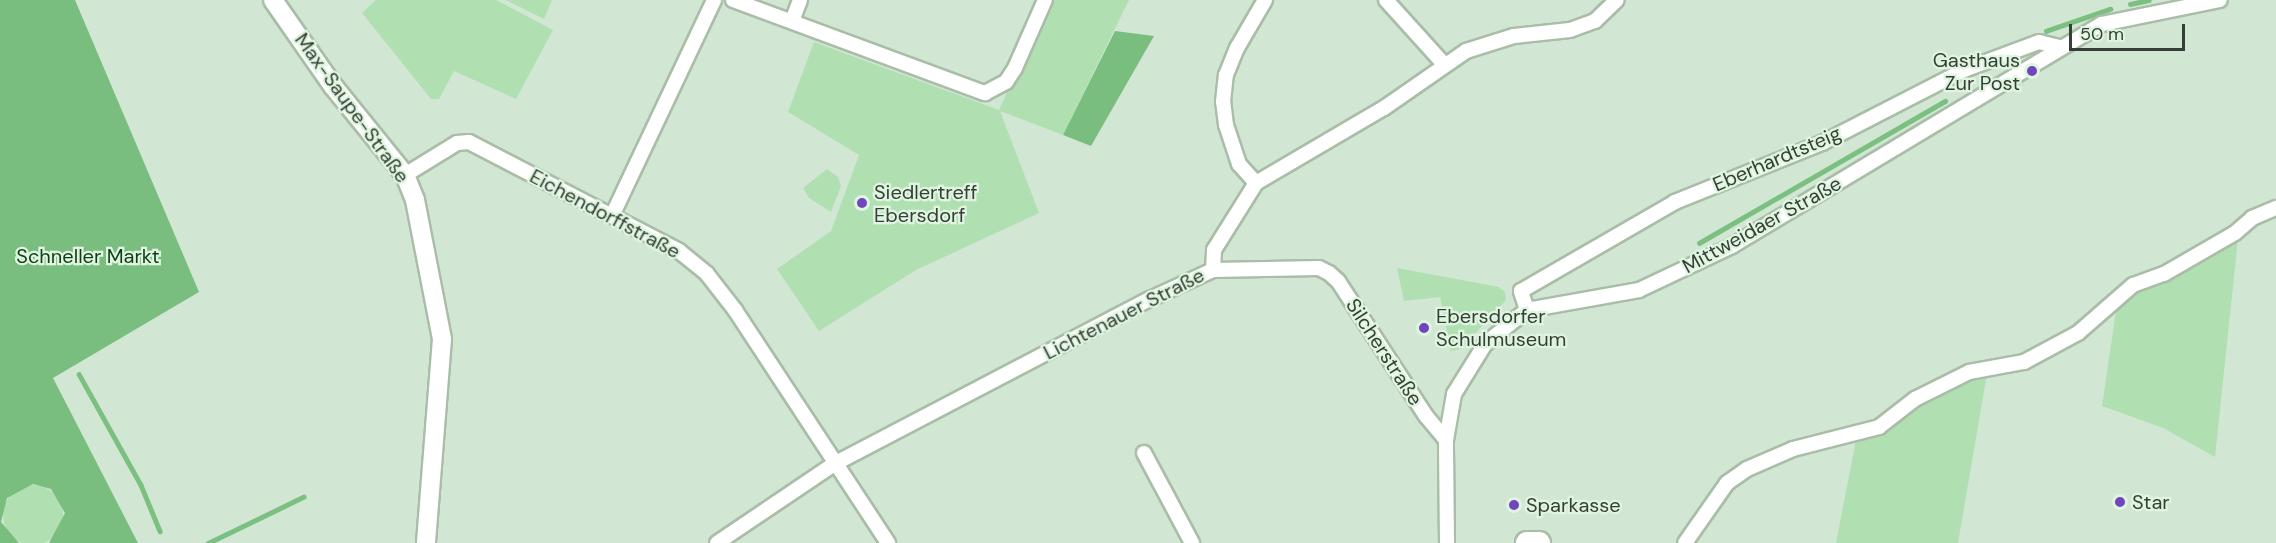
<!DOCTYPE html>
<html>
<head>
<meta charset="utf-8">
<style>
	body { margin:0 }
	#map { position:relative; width:2276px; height:543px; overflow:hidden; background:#d2e7d3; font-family:"DM Sans",sans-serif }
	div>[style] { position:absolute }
	.green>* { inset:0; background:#b0e0b2 }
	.round { border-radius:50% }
	.forest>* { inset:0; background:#7abe7f }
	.stream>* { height:4.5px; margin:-2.25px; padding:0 2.25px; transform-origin:2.25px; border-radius:2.25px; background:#7bc080 }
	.roads { filter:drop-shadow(2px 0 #a9bda9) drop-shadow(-2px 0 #a9bda9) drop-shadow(0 2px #a9bda9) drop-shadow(0 -2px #a9bda9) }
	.minor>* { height:14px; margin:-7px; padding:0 7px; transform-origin:7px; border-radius:7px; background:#fff }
	.tertiary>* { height:18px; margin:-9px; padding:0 9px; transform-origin:9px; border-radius:9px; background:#fff }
	.primary>* { height:22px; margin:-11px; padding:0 11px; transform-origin:11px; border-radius:11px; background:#fff }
	.dots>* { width:16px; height:16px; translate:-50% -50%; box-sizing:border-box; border:3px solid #dff5e0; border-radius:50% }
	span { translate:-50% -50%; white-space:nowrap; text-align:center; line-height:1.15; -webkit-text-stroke:4.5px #dff5e0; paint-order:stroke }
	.poi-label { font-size:20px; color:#363f37 }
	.right { translate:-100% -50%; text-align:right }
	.left { translate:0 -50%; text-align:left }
	.street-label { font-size:20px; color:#363f37 }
	.park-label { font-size:20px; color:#0c3e15 }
	.scale { position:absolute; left:2069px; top:24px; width:116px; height:27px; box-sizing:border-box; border:3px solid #363f37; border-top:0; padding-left:8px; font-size:18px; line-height:21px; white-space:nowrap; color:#363f37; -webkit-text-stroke:4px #dff5e0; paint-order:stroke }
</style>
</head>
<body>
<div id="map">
	<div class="green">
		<i style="clip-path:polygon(376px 0,496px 0,553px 30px,516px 99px,454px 71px,439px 99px,431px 99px,362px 13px)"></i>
		<i style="clip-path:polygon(506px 0,552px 0,544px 19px)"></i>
		<i style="clip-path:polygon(1049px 0,1129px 0,1063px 135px,1000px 111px,1039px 213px,916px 270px,819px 331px,777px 269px,831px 231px,859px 155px,788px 112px,814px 42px,999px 110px)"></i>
		<i style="clip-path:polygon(827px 169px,838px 177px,841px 186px,831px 212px,809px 198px,803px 188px)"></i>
		<i style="clip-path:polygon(2238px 239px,2215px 457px,2163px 428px,2102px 406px,2117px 304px)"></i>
		<i style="clip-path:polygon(1397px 268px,1499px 287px,1505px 292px,1506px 300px,1461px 349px,1451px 351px,1440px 297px,1404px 301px)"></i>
		<i style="clip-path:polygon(1987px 374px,1958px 543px,1836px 543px,1856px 440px,1915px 404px,1971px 376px)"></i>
		<i class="round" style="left:3px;top:485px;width:60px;height:60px"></i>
	</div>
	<div class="forest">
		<i style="clip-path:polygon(0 0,75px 0,199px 292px,53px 378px,138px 543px,49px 543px,65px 513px,51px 489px,33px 484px,7px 498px,1px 522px,19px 543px,0 543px)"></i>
		<i style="clip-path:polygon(1115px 31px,1154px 36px,1091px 146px,1063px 135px)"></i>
	</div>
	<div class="stream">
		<i style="left:2130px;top:4px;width:19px;rotate:-12deg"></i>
		<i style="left:2046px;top:31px;width:68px;rotate:-19deg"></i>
		<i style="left:1699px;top:243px;width:284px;rotate:-30deg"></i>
		<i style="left:79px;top:374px;width:127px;rotate:60.8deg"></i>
		<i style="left:141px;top:485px;width:50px;rotate:67.6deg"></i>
		<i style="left:208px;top:543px;width:106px;rotate:-25.8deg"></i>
	</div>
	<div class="roads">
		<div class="minor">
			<i style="left:733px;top:0;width:269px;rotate:20.3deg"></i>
			<i style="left:985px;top:93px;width:24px;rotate:-28deg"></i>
			<i style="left:1006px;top:82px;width:17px;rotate:-57deg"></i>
			<i style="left:1015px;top:68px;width:74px;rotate:-66.2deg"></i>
			<i style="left:1386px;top:0;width:85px;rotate:47.9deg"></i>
			<i style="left:792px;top:21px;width:22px;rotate:-69deg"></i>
			<i style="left:405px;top:175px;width:61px;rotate:-31.6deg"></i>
			<i style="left:457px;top:143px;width:12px;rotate:-5deg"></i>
			<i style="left:469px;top:142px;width:237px;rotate:27.4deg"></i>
			<i style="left:679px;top:251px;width:36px;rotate:39deg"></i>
			<i style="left:707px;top:274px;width:46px;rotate:52.1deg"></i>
			<i style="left:735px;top:310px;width:279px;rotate:56.7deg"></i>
			<i style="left:1256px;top:183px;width:25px;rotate:-132deg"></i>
			<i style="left:1239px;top:164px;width:41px;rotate:-108.4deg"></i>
			<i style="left:1226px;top:125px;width:23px;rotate:-97deg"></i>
			<i style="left:1223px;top:102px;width:27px;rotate:-84deg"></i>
			<i style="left:1226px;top:75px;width:29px;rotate:-68deg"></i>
			<i style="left:1237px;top:48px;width:56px;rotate:-59.7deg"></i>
			<i style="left:612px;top:216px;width:239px;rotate:-64.7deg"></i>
			<i style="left:1213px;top:270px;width:20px;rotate:-87deg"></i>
			<i style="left:1214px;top:250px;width:79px;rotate:-57.9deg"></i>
			<i style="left:1256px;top:183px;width:148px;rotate:-30.4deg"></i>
			<i style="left:1384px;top:108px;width:100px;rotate:-34.8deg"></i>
			<i style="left:1466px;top:51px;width:50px;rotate:-17.4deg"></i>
			<i style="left:1514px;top:36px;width:56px;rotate:-6.1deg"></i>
			<i style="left:1570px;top:30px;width:27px;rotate:-20deg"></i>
			<i style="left:1595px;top:21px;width:30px;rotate:-44deg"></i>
			<i style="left:1527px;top:310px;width:20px;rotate:-108deg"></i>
			<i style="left:1521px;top:291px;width:178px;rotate:-30deg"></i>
			<i style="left:1675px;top:202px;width:158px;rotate:-21.9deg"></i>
			<i style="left:1822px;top:143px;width:160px;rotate:-27.2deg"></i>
			<i style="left:1964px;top:70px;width:80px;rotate:-20.5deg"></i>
			<i style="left:2039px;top:42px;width:21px;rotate:14deg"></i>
			<i style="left:1144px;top:453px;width:102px;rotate:61.9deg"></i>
			<i style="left:717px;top:543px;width:141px;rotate:-34deg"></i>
			<i style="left:834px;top:464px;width:356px;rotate:-27.6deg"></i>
			<i style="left:1150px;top:299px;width:69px;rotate:-24.7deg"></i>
			<i style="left:1213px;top:270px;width:106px;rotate:-1.1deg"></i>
			<i style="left:1319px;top:268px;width:11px;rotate:27deg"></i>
			<i style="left:1329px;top:273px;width:12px;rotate:42deg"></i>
			<i style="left:1338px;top:281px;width:161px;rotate:56.9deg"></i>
			<i style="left:1426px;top:416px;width:31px;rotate:50deg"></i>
			<i style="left:1447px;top:543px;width:103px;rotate:-90.6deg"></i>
			<i style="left:1446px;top:440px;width:47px;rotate:-80.1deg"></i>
			<i style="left:1454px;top:394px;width:59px;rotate:-58.2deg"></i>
			<i style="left:1485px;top:344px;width:54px;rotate:-39deg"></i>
			<i style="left:1527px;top:310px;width:114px;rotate:-10.1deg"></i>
			<i style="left:1639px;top:290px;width:103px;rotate:-25.3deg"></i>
			<i style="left:1732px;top:246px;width:431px;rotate:-31deg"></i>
			<i style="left:2102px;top:24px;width:120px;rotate:-11.5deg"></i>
			<i style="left:1685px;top:543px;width:73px;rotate:-55deg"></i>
			<i style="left:1727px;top:483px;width:24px;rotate:-35deg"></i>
			<i style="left:1747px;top:469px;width:50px;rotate:-23.5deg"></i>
			<i style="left:1793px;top:449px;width:89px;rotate:-14.3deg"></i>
			<i style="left:1879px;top:427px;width:46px;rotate:-37.9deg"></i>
			<i style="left:1915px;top:399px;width:60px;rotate:-26.6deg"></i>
			<i style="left:1969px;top:372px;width:56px;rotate:-10.3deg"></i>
			<i style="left:2024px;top:362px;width:61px;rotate:-28.2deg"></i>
			<i style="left:2078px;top:333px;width:73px;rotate:-41.1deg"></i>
			<i style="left:2133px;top:285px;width:33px;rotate:-20deg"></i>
			<i style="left:2164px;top:274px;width:82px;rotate:-30deg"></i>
			<i style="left:2235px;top:233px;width:23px;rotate:-41deg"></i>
			<i style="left:2252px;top:218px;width:26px;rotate:-23deg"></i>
		</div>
		<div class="tertiary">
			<i style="left:273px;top:0;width:105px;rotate:55.1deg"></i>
			<i style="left:333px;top:86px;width:114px;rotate:51deg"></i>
			<i style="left:405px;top:175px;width:27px;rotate:68deg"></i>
			<i style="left:415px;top:200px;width:142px;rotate:79deg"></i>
			<i style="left:442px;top:339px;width:205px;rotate:94.5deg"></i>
		</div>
		<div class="primary">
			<i style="left:1527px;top:543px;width:12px"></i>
		</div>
	</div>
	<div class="dots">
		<i style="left:2032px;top:71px;background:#7145be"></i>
		<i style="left:862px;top:203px;background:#7145be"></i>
		<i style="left:1424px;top:328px;background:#7145be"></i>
		<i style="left:2120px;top:502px;background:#7145be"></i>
		<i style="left:1514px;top:505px;background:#7145be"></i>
	</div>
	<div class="poi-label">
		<span class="right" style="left:2020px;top:72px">Gasthaus<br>Zur Post</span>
		<span class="left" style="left:874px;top:204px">Siedlertreff<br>Ebersdorf</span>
		<span class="left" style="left:1436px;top:328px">Ebersdorfer<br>Schulmuseum</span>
		<span class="left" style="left:2132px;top:502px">Star</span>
		<span class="left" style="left:1526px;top:505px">Sparkasse</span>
	</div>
	<div class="street-label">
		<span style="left:352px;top:108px;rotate:54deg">Max-Saupe-Straße</span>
		<span style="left:1777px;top:159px;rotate:-23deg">Eberhardtsteig</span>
		<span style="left:605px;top:214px;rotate:28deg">Eichendorffstraße</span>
		<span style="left:1762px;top:225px;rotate:-29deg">Mittweidaer Straße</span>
		<span style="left:1124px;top:314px;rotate:-27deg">Lichtenauer Straße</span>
		<span style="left:1384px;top:352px;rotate:57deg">Silcherstraße</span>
	</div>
	<div class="park-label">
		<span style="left:88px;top:256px">Schneller Markt</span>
	</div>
	<div class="scale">50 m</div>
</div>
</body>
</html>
